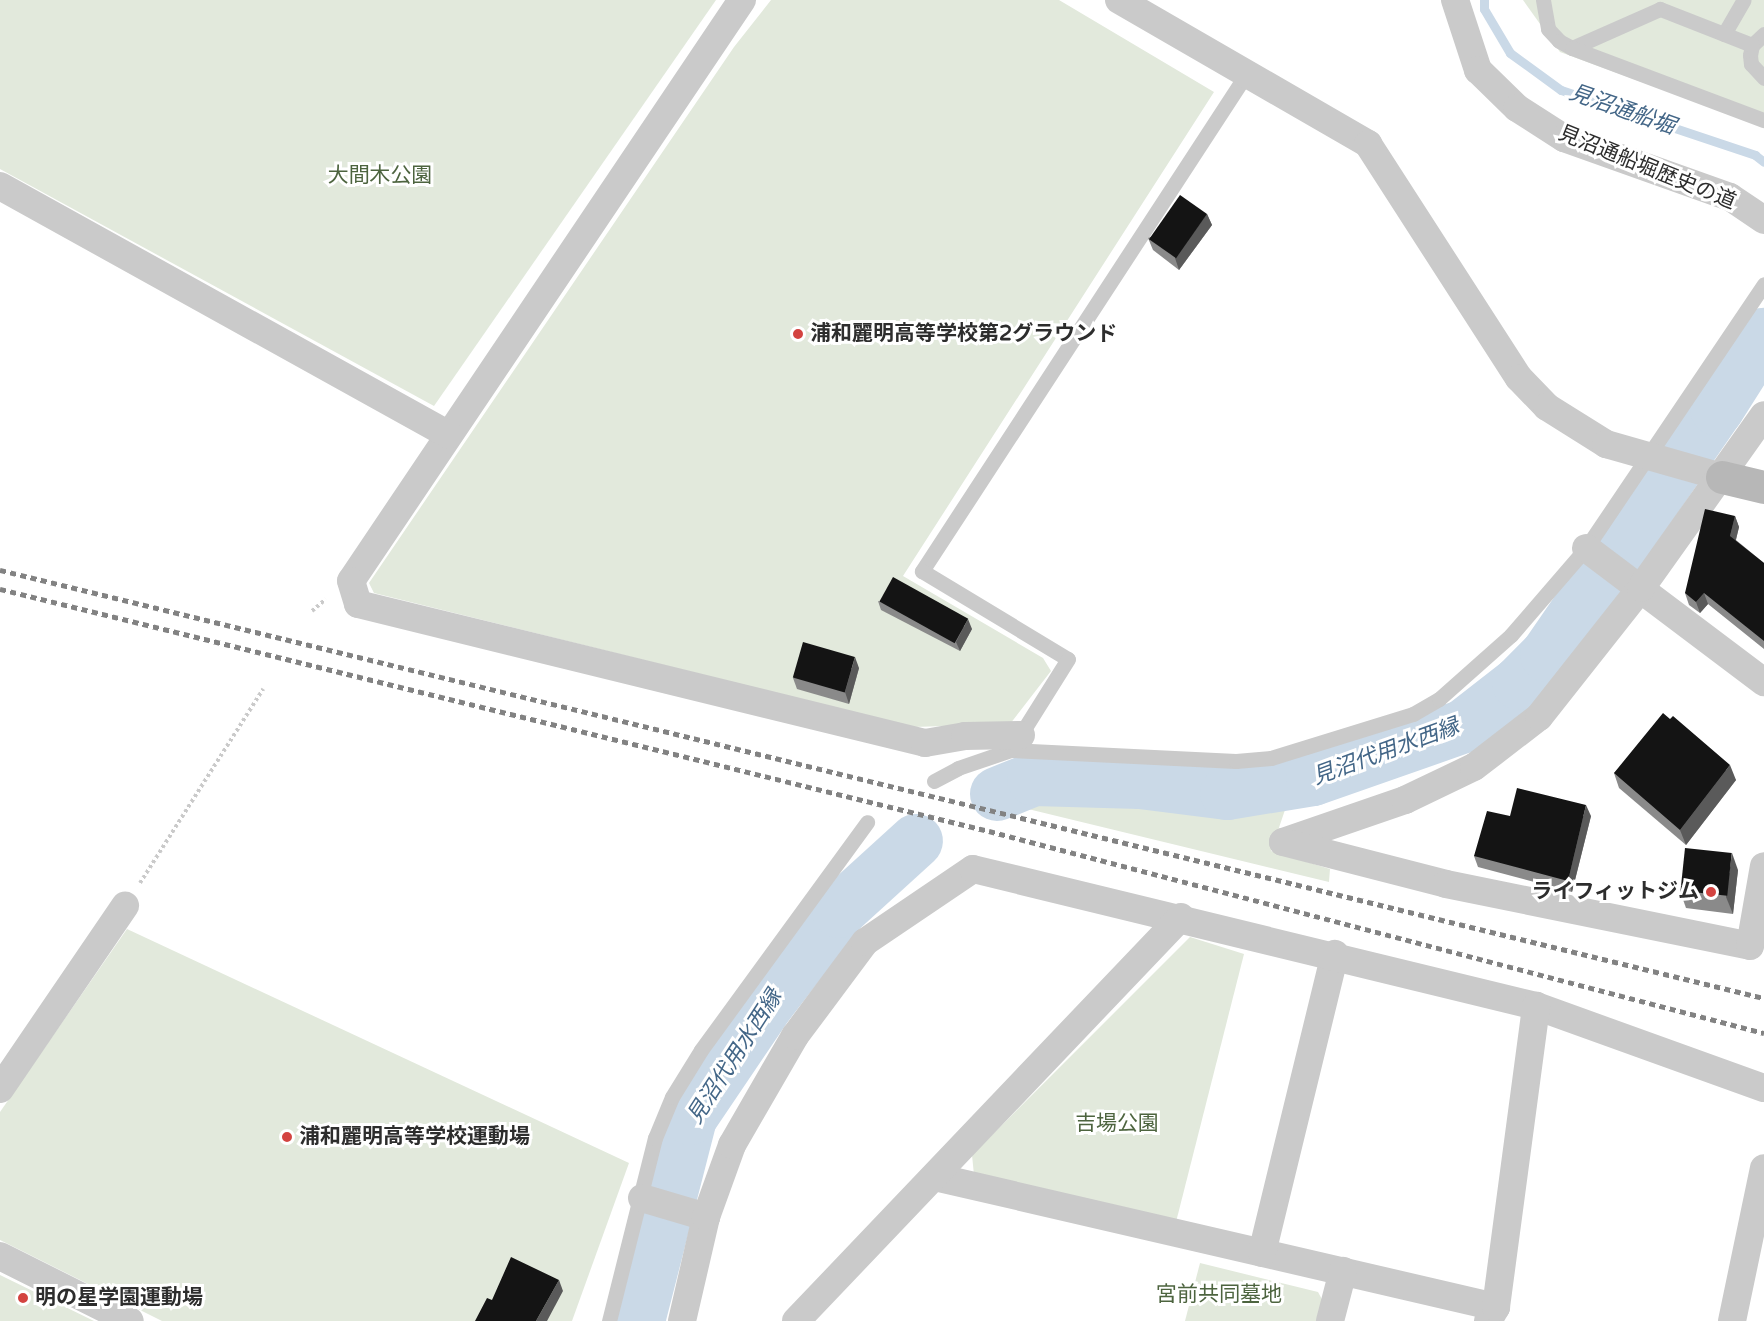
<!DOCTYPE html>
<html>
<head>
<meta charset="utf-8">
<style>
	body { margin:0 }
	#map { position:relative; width:1764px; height:1321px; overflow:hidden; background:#fff; font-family:"Varela Round","Noto Sans JP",sans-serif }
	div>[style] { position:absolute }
	.green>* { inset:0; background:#e2e9dc }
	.stream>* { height:9px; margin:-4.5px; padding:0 4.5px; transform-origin:4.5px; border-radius:4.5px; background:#cad9e7 }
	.river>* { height:54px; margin:-27px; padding:0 27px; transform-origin:27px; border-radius:27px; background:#cad9e7 }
	.path>* { height:4px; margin-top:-2px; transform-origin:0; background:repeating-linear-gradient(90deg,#cacaca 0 3px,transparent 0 6px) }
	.lane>* { height:15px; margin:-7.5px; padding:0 7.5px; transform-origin:7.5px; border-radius:7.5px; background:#cacaca }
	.street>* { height:28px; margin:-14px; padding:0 14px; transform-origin:14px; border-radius:14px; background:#cacaca }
	.secondary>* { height:33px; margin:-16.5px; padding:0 16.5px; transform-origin:16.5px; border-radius:16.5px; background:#b7b7b7 }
	.rail>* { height:4.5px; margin-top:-2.25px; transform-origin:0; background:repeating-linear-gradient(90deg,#828282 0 6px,transparent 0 10.5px) }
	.wall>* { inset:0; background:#8a8a8a }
	.shaded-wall>* { inset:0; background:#5a5a5a }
	.building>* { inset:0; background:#141414; transform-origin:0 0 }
	.dots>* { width:16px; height:16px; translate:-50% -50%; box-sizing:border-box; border:3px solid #fff; border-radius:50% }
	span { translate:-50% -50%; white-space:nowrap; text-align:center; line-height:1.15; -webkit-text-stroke:6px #fff; paint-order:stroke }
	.street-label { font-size:21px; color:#2d2d2d }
	.park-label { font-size:21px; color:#4d643f }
	.poi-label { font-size:21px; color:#2d2d2d; font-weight:700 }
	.left { translate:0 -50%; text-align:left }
	.right { translate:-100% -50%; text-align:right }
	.water-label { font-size:22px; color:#436687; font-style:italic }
</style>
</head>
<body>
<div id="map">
	<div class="green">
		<i style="clip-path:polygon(0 0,716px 0,434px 406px,0 169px)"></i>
		<i style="clip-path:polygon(771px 0,1059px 0,1214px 92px,903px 576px,1043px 658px,1051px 671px,1010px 724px,913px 727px,374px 593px,369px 583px,734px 47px)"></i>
		<i style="clip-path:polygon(1523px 0,1764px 0,1764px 127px,1560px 52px)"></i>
		<i style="clip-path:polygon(1039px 801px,1097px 801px,1177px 812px,1262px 812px,1286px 807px,1271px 851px,1330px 869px,1329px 882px,1028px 809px)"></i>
		<i style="clip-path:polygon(127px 929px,629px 1163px,572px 1321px,162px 1321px,0 1240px,0 1112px)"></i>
		<i style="clip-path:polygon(1190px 937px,1244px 954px,1176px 1222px,974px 1175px,972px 1155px)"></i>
		<i style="clip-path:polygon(1200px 1263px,1318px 1292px,1324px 1303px,1320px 1321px,1185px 1321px)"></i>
		<i style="clip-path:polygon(0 1275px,94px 1321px,0 1321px)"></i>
	</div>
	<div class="stream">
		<i style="left:1484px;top:0;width:9px;rotate:90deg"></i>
		<i style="left:1484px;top:9px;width:51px;rotate:59.4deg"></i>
		<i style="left:1510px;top:53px;width:63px;rotate:36deg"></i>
		<i style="left:1561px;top:90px;width:205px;rotate:18.5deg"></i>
		<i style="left:1755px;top:155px;width:11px;rotate:38deg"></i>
	</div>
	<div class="river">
		<i style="left:997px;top:794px;width:40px;rotate:-22deg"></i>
		<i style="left:1034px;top:779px;width:106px;rotate:1.6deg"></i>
		<i style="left:1140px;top:782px;width:88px;rotate:7.2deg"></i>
		<i style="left:1227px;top:793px;width:87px;rotate:-9.2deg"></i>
		<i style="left:1313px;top:779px;width:160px;rotate:-19.3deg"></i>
		<i style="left:1464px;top:726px;width:70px;rotate:-38deg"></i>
		<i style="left:1519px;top:683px;width:40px;rotate:-45deg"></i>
		<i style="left:1547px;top:655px;width:299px;rotate:-55.4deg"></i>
		<i style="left:1717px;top:409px;width:88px;rotate:-57.6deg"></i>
		<i style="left:638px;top:1321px;width:210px;rotate:-75.6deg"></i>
		<i style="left:690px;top:1118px;width:139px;rotate:-55.9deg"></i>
		<i style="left:768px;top:1003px;width:116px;rotate:-52.3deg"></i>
		<i style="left:839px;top:911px;width:104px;rotate:-42.3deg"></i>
	</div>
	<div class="path">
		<i style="left:312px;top:611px;width:18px;rotate:-41deg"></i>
		<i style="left:140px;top:883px;width:230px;rotate:-57.6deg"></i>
	</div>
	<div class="lane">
		<i style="left:1543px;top:0;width:29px;rotate:80deg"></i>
		<i style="left:1548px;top:29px;width:16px;rotate:47deg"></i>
		<i style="left:1559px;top:41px;width:15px;rotate:28deg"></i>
		<i style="left:1724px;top:34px;width:39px;rotate:-60deg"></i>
		<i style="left:1764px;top:34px;width:16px;rotate:137deg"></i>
		<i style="left:1752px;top:45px;width:10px;rotate:101deg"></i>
		<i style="left:1750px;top:55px;width:9px;rotate:84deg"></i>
		<i style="left:1751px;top:64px;width:19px;rotate:47deg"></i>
		<i style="left:1752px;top:45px;width:99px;rotate:-158.6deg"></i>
		<i style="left:1660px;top:9px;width:96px;rotate:156.1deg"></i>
		<i style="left:1572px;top:48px;width:205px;rotate:20.6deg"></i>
		<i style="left:1247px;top:73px;width:595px;rotate:123.13deg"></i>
		<i style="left:922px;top:571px;width:170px;rotate:31.1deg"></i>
		<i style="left:1068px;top:659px;width:107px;rotate:122.1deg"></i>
		<i style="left:1011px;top:750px;width:225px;rotate:2.8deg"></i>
		<i style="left:1236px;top:761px;width:35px;rotate:-5deg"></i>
		<i style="left:1271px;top:758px;width:149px;rotate:-17.2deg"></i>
		<i style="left:1413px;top:714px;width:30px;rotate:-30deg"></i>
		<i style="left:1439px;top:699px;width:96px;rotate:-41.6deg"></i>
		<i style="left:1511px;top:635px;width:115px;rotate:-49.2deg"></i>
		<i style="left:1586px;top:548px;width:318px;rotate:-56deg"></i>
		<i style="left:934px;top:781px;width:27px;rotate:-28deg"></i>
		<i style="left:958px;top:768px;width:56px;rotate:-18.8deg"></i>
		<i style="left:609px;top:1321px;width:189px;rotate:-75.9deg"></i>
		<i style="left:655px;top:1138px;width:44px;rotate:-67.5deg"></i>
		<i style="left:672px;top:1097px;width:55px;rotate:-58.3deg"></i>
		<i style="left:701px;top:1050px;width:282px;rotate:-53.9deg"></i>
	</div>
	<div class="street">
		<i style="left:742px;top:0;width:700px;rotate:123.94deg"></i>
		<i style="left:351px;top:581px;width:24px;rotate:73deg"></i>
		<i style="left:358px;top:604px;width:584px;rotate:13.77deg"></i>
		<i style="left:925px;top:743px;width:41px;rotate:-9.9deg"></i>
		<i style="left:965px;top:736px;width:56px;rotate:-1deg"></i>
		<i style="left:1119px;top:0;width:288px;rotate:30deg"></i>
		<i style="left:1368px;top:144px;width:278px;rotate:57.2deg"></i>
		<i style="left:1519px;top:378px;width:40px;rotate:46deg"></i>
		<i style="left:1547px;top:407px;width:70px;rotate:32.1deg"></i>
		<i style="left:1606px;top:444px;width:121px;rotate:15.9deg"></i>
		<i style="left:1455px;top:0;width:74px;rotate:71.8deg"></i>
		<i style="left:1478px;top:70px;width:54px;rotate:44.3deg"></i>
		<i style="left:1517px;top:108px;width:56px;rotate:32.6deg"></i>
		<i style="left:1564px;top:138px;width:176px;rotate:19.6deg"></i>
		<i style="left:1730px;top:197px;width:41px;rotate:34.1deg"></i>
		<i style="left:0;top:186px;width:513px;rotate:29.01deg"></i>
		<i style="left:1586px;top:548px;width:223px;rotate:37deg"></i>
		<i style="left:1283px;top:842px;width:129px;rotate:-19deg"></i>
		<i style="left:1405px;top:800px;width:76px;rotate:-25.6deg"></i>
		<i style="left:1474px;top:767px;width:82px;rotate:-37.6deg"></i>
		<i style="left:1539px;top:717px;width:164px;rotate:-51.7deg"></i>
		<i style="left:1641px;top:588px;width:212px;rotate:-54.6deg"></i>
		<i style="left:1283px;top:842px;width:168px;rotate:14.4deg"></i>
		<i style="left:1446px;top:884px;width:310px;rotate:11.5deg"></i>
		<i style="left:1750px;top:946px;width:81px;rotate:-80.1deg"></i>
		<i style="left:0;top:1089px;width:222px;rotate:-55.7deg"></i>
		<i style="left:935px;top:1177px;width:576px;rotate:13.05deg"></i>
		<i style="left:642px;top:1198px;width:67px;rotate:16.5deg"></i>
		<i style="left:1262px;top:1253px;width:308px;rotate:-76.3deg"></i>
		<i style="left:0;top:1256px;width:145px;rotate:26.6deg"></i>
		<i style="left:682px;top:1321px;width:107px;rotate:-77deg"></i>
		<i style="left:706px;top:1217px;width:77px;rotate:-70.1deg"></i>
		<i style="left:732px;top:1145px;width:126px;rotate:-60deg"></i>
		<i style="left:795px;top:1036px;width:117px;rotate:-53.3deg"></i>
		<i style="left:865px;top:942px;width:130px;rotate:-34.1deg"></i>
		<i style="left:973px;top:869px;width:579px;rotate:13.68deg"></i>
		<i style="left:1536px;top:1006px;width:242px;rotate:19.8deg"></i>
		<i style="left:796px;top:1321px;width:558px;rotate:-46.38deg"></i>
		<i style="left:1330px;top:1321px;width:52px;rotate:-75.4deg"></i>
		<i style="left:1488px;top:1321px;width:16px;rotate:-60deg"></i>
		<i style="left:1496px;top:1307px;width:304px;rotate:-82.4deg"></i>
		<i style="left:1732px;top:1321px;width:156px;rotate:-78.2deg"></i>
	</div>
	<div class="secondary">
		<i style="left:1722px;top:477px;width:43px;rotate:13.4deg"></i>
	</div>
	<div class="rail">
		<i style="left:0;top:570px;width:1815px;rotate:13.64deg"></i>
		<i style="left:0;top:589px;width:1018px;rotate:13.75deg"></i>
		<i style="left:989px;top:831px;width:801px;rotate:14.61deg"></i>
	</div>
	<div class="wall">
		<i style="clip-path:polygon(1207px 214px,1212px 225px,1179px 270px,1153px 250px,1148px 238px)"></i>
		<i style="clip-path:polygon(1735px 516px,1739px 527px,1736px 540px,1764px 563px,1764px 649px,1708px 604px,1700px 613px,1689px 605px,1685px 593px)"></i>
		<i style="clip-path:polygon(878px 601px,972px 629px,960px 651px,881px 610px)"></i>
		<i style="clip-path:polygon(859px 668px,849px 704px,797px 689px,793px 678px)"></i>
		<i style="clip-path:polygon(1670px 719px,1736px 780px,1686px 845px,1619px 788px,1614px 773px)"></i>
		<i style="clip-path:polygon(1510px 816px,1591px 816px,1572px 892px,1478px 867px,1474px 856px)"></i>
		<i style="clip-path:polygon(1738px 870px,1733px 914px,1686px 908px,1680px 891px)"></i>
	</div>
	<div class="shaded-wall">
		<i style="clip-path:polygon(1207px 214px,1212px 225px,1179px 270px,1175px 258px)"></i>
		<i style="clip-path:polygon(1735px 516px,1739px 527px,1734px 547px,1730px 536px)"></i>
		<i style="clip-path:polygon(1704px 593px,1708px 604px,1700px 613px,1696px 602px)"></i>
		<i style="clip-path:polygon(968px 619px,972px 629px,960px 651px,956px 642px)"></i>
		<i style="clip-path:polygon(855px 657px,859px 668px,849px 704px,845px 692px)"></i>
		<i style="clip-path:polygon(1730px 765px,1736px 780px,1686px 845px,1680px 830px)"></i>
		<i style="clip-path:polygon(1586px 805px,1591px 816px,1572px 892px,1568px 881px)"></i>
		<i style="clip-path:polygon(1732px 853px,1738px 870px,1733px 914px,1726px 897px)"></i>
		<i style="clip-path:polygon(559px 1280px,563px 1291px,547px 1321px,536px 1321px)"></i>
	</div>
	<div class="building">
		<i style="left:1180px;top:195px;width:33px;height:54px;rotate:35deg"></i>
		<i style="clip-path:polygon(1705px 509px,1735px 516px,1730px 536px,1764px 563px,1764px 641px,1704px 593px,1696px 602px,1685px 593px)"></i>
		<i style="left:893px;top:577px;width:86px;height:28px;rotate:29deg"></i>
		<i style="left:803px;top:642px;width:54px;height:37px;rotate:16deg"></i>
		<i style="clip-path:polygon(1663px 713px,1670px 719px,1673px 716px,1730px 765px,1680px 830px,1614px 773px)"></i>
		<i style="clip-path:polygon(1517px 788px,1586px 805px,1568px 881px,1474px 856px,1487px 811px,1510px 816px)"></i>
		<i style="left:1685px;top:848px;width:47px;height:43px;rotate:6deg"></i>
		<i style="clip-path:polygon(511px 1257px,559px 1280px,536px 1321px,475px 1321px,487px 1298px,492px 1300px)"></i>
	</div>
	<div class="dots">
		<i style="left:798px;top:334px;background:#d34340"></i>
		<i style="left:1711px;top:892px;background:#d34340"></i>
		<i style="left:287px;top:1137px;background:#d34340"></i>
		<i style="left:23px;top:1298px;background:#d34340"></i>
	</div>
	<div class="street-label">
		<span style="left:1647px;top:168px;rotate:22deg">見沼通船堀歴史の道</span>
	</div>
	<div class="park-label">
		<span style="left:380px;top:176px">大間木公園</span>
		<span style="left:1117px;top:1124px">吉場公園</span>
		<span style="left:1219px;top:1295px">宮前共同墓地</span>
	</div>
	<div class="poi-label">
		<span class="left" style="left:810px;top:334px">浦和麗明高等学校第2グラウンド</span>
		<span class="right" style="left:1699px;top:892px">ライフィットジム</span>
		<span class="left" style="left:299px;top:1137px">浦和麗明高等学校運動場</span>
		<span class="left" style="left:35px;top:1298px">明の星学園運動場</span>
	</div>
	<div class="water-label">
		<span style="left:1622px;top:110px;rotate:19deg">見沼通船堀</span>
		<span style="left:1386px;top:752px;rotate:-20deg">見沼代用水西縁</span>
		<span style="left:735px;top:1057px;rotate:-57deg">見沼代用水西縁</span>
	</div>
</div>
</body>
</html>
